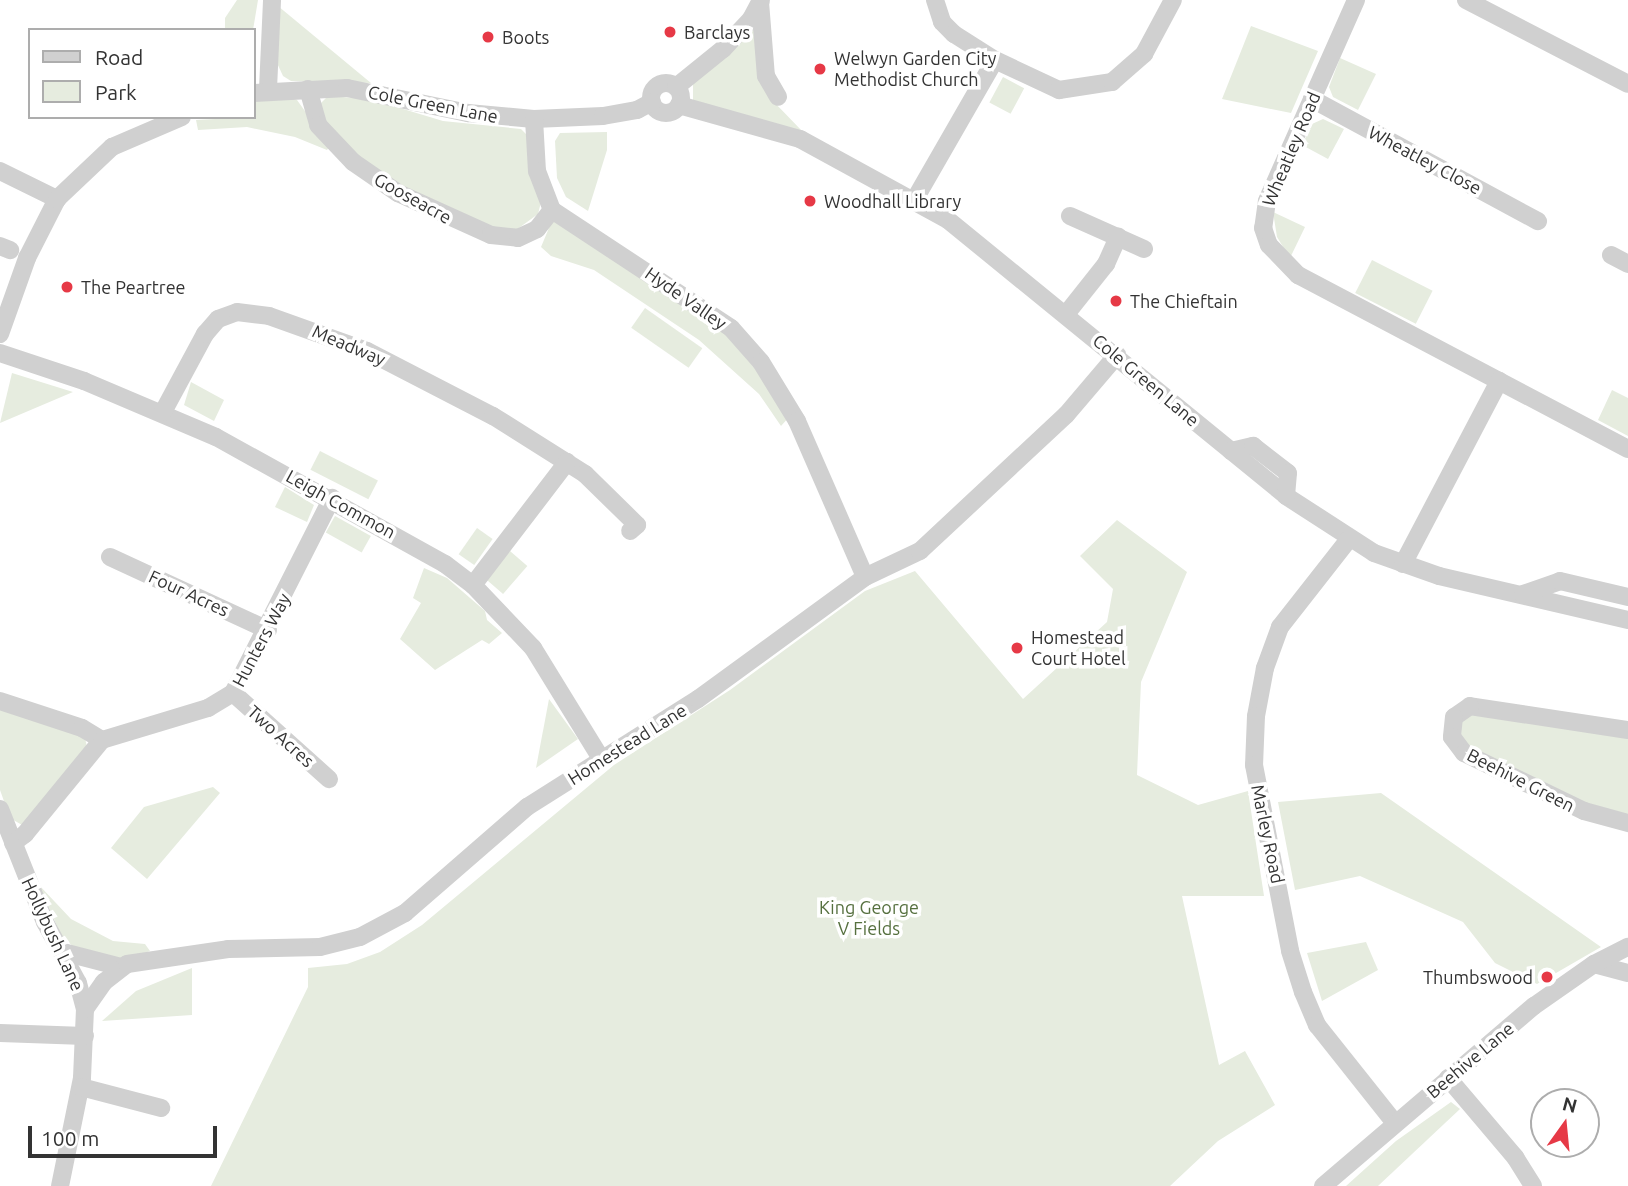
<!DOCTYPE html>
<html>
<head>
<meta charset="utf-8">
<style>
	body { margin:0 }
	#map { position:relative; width:1628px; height:1186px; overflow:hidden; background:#fff; font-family:Ubuntu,sans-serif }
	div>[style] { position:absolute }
	.green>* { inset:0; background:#e6ecdf; transform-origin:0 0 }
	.minor>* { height:18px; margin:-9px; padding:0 9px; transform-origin:9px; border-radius:9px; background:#d0d0d0 }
	.minor>.ring { margin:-9px; padding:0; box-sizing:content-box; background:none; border:18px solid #d0d0d0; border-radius:50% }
	.dots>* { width:19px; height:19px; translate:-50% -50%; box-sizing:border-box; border:4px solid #fff; border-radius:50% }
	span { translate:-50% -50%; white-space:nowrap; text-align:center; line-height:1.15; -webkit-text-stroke:7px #fff; paint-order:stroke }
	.poi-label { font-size:18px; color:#333 }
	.left { translate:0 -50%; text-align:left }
	.right { translate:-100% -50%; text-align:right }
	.street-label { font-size:18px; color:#333 }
	.park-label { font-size:18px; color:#56703f }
	.legend { position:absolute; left:28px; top:28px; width:228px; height:91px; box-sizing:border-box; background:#fff; border:2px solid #adadad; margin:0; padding:9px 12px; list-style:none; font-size:21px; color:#333 }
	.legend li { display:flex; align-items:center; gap:14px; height:35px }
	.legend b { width:35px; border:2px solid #adadad }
	.north { position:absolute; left:1530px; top:1088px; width:70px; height:70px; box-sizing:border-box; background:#fff; border:2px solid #adadad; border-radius:50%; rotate:15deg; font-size:19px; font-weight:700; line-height:28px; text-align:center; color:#333 }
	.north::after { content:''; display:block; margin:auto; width:24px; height:32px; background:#e63946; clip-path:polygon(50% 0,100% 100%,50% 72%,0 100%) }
	.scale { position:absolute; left:28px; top:1126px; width:189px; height:32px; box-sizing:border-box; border:4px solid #333; border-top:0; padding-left:9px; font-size:21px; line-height:24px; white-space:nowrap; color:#333; -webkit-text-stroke:5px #fff; paint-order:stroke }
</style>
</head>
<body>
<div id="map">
	<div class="green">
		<i style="clip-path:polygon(237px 0,258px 0,253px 30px,225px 30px,225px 18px)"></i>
		<i style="clip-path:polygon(278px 6px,371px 83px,291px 81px,283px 76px,277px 63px)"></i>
		<i style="clip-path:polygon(755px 26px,774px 102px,803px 132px,693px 101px,693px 82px)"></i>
		<i style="clip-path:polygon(1251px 26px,1318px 51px,1291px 113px,1222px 99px)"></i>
		<i style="clip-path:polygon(1340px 58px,1376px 74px,1358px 110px,1333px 97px,1329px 87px)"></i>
		<i style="left:1003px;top:77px;width:24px;height:29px;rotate:28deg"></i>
		<i style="clip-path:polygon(285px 96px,297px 100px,330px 146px,327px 150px,295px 137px,247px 127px,198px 130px,196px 120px,254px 117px,254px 100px)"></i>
		<i style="clip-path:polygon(328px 96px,370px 99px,443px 121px,521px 129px,528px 136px,541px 202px,538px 214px,512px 233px,445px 212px,349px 154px,321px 121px,320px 104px)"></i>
		<i style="clip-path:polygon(1323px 119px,1344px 129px,1328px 159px,1302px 145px,1312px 124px)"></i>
		<i style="clip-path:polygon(607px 132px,607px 150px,588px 211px,566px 197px,557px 178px,555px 141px,560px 133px)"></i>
		<i style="clip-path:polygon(1273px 212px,1305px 227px,1290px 258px,1277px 237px)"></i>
		<i style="clip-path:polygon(554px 216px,728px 331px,790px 416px,781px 426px,759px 394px,699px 340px,594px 270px,551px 256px,541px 247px)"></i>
		<i style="left:1372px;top:260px;width:68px;height:37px;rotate:27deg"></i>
		<i style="left:645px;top:308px;width:70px;height:24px;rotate:35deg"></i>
		<i style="clip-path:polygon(12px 373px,73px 392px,0 423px)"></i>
		<i style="clip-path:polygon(191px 382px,224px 400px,214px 421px,184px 405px)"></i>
		<i style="clip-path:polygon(1612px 390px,1628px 398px,1628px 436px,1598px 420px)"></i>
		<i style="left:320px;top:451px;width:65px;height:21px;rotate:27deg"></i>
		<i style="clip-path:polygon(285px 487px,314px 505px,307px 522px,275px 507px)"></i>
		<i style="left:335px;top:516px;width:41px;height:19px;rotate:29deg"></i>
		<i style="clip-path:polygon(1117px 520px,1187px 572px,1141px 682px,1137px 775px,1198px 805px,1248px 791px,1264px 896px,1182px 896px,1219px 1065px,1245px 1051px,1275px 1105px,1218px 1141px,1170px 1186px,211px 1186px,308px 987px,308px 968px,347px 964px,380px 952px,422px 925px,614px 765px,730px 690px,865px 591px,915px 571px,1023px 699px,1107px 622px,1113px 589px,1080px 556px)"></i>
		<i style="left:477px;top:528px;width:19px;height:32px;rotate:35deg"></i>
		<i style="left:510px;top:551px;width:23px;height:37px;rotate:41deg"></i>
		<i style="clip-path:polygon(424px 568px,447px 578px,485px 611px,487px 620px,502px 633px,489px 644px,482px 640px,435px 670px,400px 639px,421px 603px,413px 598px)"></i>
		<i style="clip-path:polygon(549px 699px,578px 739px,536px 768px)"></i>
		<i style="clip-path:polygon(0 707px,85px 738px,87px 747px,22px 825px,10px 818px,0 790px)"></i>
		<i style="clip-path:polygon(1469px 712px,1628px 734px,1628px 818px,1587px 807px,1461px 743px,1457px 724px)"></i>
		<i style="clip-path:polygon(213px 787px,220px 793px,147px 879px,111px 848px,144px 807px)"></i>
		<i style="clip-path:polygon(1381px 793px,1601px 947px,1537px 984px,1495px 963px,1463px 922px,1360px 876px,1295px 890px,1278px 802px)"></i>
		<i style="clip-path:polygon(39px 885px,71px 919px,113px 941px,145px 944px,150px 951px,127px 959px,83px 956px,61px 935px)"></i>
		<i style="clip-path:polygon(1366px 942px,1378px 970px,1322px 1001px,1307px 953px)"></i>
		<i style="clip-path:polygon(192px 968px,192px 1015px,102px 1021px,136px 991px)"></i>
		<i style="clip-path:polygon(1451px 1102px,1460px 1109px,1378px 1186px,1346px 1186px,1396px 1141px)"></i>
	</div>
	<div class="minor">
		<i style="left:935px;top:0;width:23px;rotate:72deg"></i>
		<i style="left:942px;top:22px;width:17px;rotate:45deg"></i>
		<i style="left:954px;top:34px;width:49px;rotate:32.4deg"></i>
		<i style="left:1356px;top:0;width:220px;rotate:113.9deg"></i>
		<i style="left:1267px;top:201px;width:27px;rotate:98deg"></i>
		<i style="left:1263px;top:228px;width:18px;rotate:71deg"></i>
		<i style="left:1269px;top:245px;width:42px;rotate:46deg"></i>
		<i style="left:1298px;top:275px;width:373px;rotate:27.8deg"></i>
		<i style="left:1466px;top:0;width:182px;rotate:27.4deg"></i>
		<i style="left:760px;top:2px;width:74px;rotate:85.4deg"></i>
		<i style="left:766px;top:76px;width:24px;rotate:60deg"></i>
		<i class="ring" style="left:651px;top:83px;width:12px;height:12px"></i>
		<i style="left:676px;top:87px;width:60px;rotate:-39deg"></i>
		<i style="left:723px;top:49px;width:41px;rotate:-47deg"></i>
		<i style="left:751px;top:19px;width:21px;rotate:-62deg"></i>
		<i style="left:268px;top:89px;width:89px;rotate:-87.4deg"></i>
		<i style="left:308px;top:89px;width:37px;rotate:74deg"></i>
		<i style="left:318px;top:125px;width:51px;rotate:46.6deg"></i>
		<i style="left:353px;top:162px;width:55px;rotate:34.6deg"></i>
		<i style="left:398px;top:193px;width:102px;rotate:24.3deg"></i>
		<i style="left:491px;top:235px;width:27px;rotate:6deg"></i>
		<i style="left:518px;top:238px;width:21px;rotate:-25deg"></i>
		<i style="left:537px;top:229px;width:24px;rotate:-52deg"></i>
		<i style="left:254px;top:93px;width:93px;rotate:-3.1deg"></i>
		<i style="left:347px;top:88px;width:124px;rotate:11.7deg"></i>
		<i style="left:468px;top:113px;width:66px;rotate:5.2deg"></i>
		<i style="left:534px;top:119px;width:69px;rotate:-2.5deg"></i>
		<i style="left:603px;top:116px;width:35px;rotate:-10deg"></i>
		<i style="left:637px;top:110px;width:17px;rotate:-28deg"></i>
		<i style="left:1312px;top:99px;width:257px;rotate:28.4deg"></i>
		<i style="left:679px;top:105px;width:126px;rotate:15.7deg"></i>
		<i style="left:800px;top:139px;width:169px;rotate:28.7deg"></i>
		<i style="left:948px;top:220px;width:436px;rotate:39.2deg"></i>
		<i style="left:1286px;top:496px;width:105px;rotate:32.9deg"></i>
		<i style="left:1374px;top:553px;width:69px;rotate:19.5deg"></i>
		<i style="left:1439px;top:576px;width:194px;rotate:13.1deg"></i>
		<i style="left:534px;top:119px;width:52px;rotate:86.7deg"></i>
		<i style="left:537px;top:171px;width:42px;rotate:69deg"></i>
		<i style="left:552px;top:210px;width:214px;rotate:33.4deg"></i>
		<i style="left:731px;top:328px;width:45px;rotate:48.6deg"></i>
		<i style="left:761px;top:362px;width:69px;rotate:58.6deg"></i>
		<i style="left:797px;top:421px;width:170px;rotate:66.4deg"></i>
		<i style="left:0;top:171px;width:64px;rotate:26.2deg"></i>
		<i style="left:915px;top:199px;width:160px;rotate:-60.1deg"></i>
		<i style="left:995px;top:60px;width:71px;rotate:25.1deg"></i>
		<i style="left:1059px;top:90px;width:54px;rotate:-8.6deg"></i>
		<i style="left:1112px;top:82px;width:43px;rotate:-41.2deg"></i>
		<i style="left:1144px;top:54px;width:61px;rotate:-61.8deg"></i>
		<i style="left:1070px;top:216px;width:81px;rotate:24deg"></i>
		<i style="left:0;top:246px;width:11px;rotate:22deg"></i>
		<i style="left:1611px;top:255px;width:19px;rotate:28deg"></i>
		<i style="left:1067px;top:313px;width:63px;rotate:-51.5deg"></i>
		<i style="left:1106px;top:264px;width:30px;rotate:-66deg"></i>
		<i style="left:0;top:334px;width:81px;rotate:-70.4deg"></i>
		<i style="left:27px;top:258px;width:66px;rotate:-63deg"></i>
		<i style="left:57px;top:199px;width:76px;rotate:-43.4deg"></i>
		<i style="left:112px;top:147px;width:76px;rotate:-23.2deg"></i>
		<i style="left:0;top:353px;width:89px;rotate:18.4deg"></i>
		<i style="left:84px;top:381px;width:143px;rotate:23deg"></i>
		<i style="left:216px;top:437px;width:262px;rotate:29deg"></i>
		<i style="left:445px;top:564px;width:35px;rotate:37deg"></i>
		<i style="left:473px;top:585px;width:87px;rotate:46.4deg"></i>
		<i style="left:533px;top:648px;width:132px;rotate:58.4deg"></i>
		<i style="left:163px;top:412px;width:89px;rotate:-61.7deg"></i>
		<i style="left:205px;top:334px;width:20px;rotate:-49deg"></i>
		<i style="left:218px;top:319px;width:20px;rotate:-20deg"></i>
		<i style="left:237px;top:312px;width:32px;rotate:7deg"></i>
		<i style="left:269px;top:316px;width:104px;rotate:19.7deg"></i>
		<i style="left:367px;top:351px;width:142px;rotate:27.3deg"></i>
		<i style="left:493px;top:416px;width:109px;rotate:32.2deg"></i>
		<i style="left:585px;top:474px;width:73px;rotate:44.4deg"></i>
		<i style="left:637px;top:525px;width:9px;rotate:139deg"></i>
		<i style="left:1231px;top:451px;width:23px;rotate:-13deg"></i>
		<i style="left:1253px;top:446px;width:44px;rotate:37.6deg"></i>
		<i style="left:1288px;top:473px;width:23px;rotate:95deg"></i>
		<i style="left:1349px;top:539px;width:112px;rotate:128.1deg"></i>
		<i style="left:1280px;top:627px;width:44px;rotate:110.1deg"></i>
		<i style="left:1265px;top:668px;width:49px;rotate:100.6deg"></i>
		<i style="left:1256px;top:716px;width:49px;rotate:92.3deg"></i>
		<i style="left:1254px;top:765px;width:189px;rotate:79deg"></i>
		<i style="left:1290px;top:951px;width:43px;rotate:72.4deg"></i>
		<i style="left:1303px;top:992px;width:36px;rotate:67deg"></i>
		<i style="left:1317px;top:1025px;width:125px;rotate:51.5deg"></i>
		<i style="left:110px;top:557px;width:174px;rotate:24.8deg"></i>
		<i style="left:1403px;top:564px;width:207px;rotate:-62.3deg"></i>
		<i style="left:473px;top:585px;width:155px;rotate:-52.6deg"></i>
		<i style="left:1523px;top:594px;width:39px;rotate:-19deg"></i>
		<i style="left:1560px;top:581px;width:70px;rotate:13.2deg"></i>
		<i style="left:233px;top:693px;width:129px;rotate:41.9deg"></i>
		<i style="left:0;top:701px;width:86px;rotate:18.2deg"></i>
		<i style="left:82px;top:728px;width:23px;rotate:31deg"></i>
		<i style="left:1628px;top:730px;width:160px;rotate:-171.4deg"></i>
		<i style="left:1470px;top:706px;width:19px;rotate:145deg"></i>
		<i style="left:1454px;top:717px;width:20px;rotate:96deg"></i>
		<i style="left:1452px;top:737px;width:20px;rotate:53deg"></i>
		<i style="left:1464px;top:753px;width:133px;rotate:25.8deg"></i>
		<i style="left:1584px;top:811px;width:46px;rotate:15.3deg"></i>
		<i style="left:0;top:809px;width:122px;rotate:68.3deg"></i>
		<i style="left:45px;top:922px;width:69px;rotate:61.6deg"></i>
		<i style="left:78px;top:983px;width:27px;rotate:75deg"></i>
		<i style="left:85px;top:1009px;width:69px;rotate:92.5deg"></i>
		<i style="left:82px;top:1078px;width:110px;rotate:101.5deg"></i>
		<i style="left:13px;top:843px;width:15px;rotate:-37deg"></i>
		<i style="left:25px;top:834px;width:122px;rotate:-50.7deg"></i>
		<i style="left:102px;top:740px;width:111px;rotate:-16.8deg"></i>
		<i style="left:208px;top:708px;width:29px;rotate:-31deg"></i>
		<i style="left:233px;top:693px;width:219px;rotate:-63.1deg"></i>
		<i style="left:63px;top:952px;width:60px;rotate:14.5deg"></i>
		<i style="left:1594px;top:964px;width:35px;rotate:15deg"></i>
		<i style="left:85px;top:1009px;width:33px;rotate:-55deg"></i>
		<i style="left:104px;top:982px;width:29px;rotate:-38deg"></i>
		<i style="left:127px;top:964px;width:102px;rotate:-8.4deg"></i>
		<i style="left:228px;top:949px;width:92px;rotate:-1.2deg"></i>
		<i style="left:320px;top:947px;width:41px;rotate:-14deg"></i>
		<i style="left:360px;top:937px;width:51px;rotate:-28.1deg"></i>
		<i style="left:405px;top:913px;width:162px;rotate:-41deg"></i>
		<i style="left:527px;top:807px;width:202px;rotate:-32.3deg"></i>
		<i style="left:698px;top:699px;width:207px;rotate:-36.1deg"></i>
		<i style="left:865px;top:577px;width:61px;rotate:-25.3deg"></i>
		<i style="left:920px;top:551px;width:200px;rotate:-43deg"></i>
		<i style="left:1066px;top:415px;width:79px;rotate:-49.6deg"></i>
		<i style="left:0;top:1033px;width:85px;rotate:2deg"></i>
		<i style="left:1448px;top:1078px;width:104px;rotate:49.7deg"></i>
		<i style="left:1515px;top:1157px;width:34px;rotate:58deg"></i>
		<i style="left:81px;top:1087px;width:83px;rotate:14.7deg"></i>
		<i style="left:1323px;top:1186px;width:277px;rotate:-40.5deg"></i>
		<i style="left:1534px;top:1006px;width:73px;rotate:-35deg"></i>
		<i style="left:1594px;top:964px;width:38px;rotate:-27deg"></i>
	</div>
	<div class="dots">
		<i style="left:670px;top:32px;background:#e63946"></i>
		<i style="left:488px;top:37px;background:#e63946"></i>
		<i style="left:820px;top:69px;background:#e63946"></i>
		<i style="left:810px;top:201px;background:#e63946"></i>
		<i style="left:67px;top:287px;background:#e63946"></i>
		<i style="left:1116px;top:301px;background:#e63946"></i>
		<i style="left:1017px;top:648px;background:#e63946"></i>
		<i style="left:1547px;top:977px;background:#e63946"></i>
	</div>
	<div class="poi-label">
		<span class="left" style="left:684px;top:32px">Barclays</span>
		<span class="left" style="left:502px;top:37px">Boots</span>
		<span class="left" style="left:834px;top:69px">Welwyn Garden City<br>Methodist Church</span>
		<span class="left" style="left:824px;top:201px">Woodhall Library</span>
		<span class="left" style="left:81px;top:287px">The Peartree</span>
		<span class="left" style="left:1130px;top:301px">The Chieftain</span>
		<span class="left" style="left:1031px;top:648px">Homestead<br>Court Hotel</span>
		<span class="right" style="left:1533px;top:977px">Thumbswood</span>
	</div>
	<div class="street-label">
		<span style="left:433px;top:104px;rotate:11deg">Cole Green Lane</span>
		<span style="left:1291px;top:149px;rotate:-67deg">Wheatley Road</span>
		<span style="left:1425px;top:160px;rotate:28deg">Wheatley Close</span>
		<span style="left:413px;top:198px;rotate:29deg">Gooseacre</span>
		<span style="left:686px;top:298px;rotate:35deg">Hyde Valley</span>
		<span style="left:349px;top:345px;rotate:23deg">Meadway</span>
		<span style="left:1146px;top:380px;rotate:40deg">Cole Green Lane</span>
		<span style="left:341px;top:504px;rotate:29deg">Leigh Common</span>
		<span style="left:189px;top:593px;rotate:25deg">Four Acres</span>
		<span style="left:261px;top:640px;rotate:-62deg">Hunters Way</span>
		<span style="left:281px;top:736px;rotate:42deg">Two Acres</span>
		<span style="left:627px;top:744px;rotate:-32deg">Homestead Lane</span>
		<span style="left:1521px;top:780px;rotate:27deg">Beehive Green</span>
		<span style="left:1268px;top:834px;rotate:78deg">Marley Road</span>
		<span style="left:53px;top:934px;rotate:65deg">Hollybush Lane</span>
		<span style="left:1470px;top:1060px;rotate:-40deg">Beehive Lane</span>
	</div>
	<div class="park-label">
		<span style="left:869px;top:918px">King George<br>V Fields</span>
	</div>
	<ul class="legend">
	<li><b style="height:9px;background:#d0d0d0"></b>Road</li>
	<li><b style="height:19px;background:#e6ecdf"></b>Park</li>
	</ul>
	<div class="north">N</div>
	<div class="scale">100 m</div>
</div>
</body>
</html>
